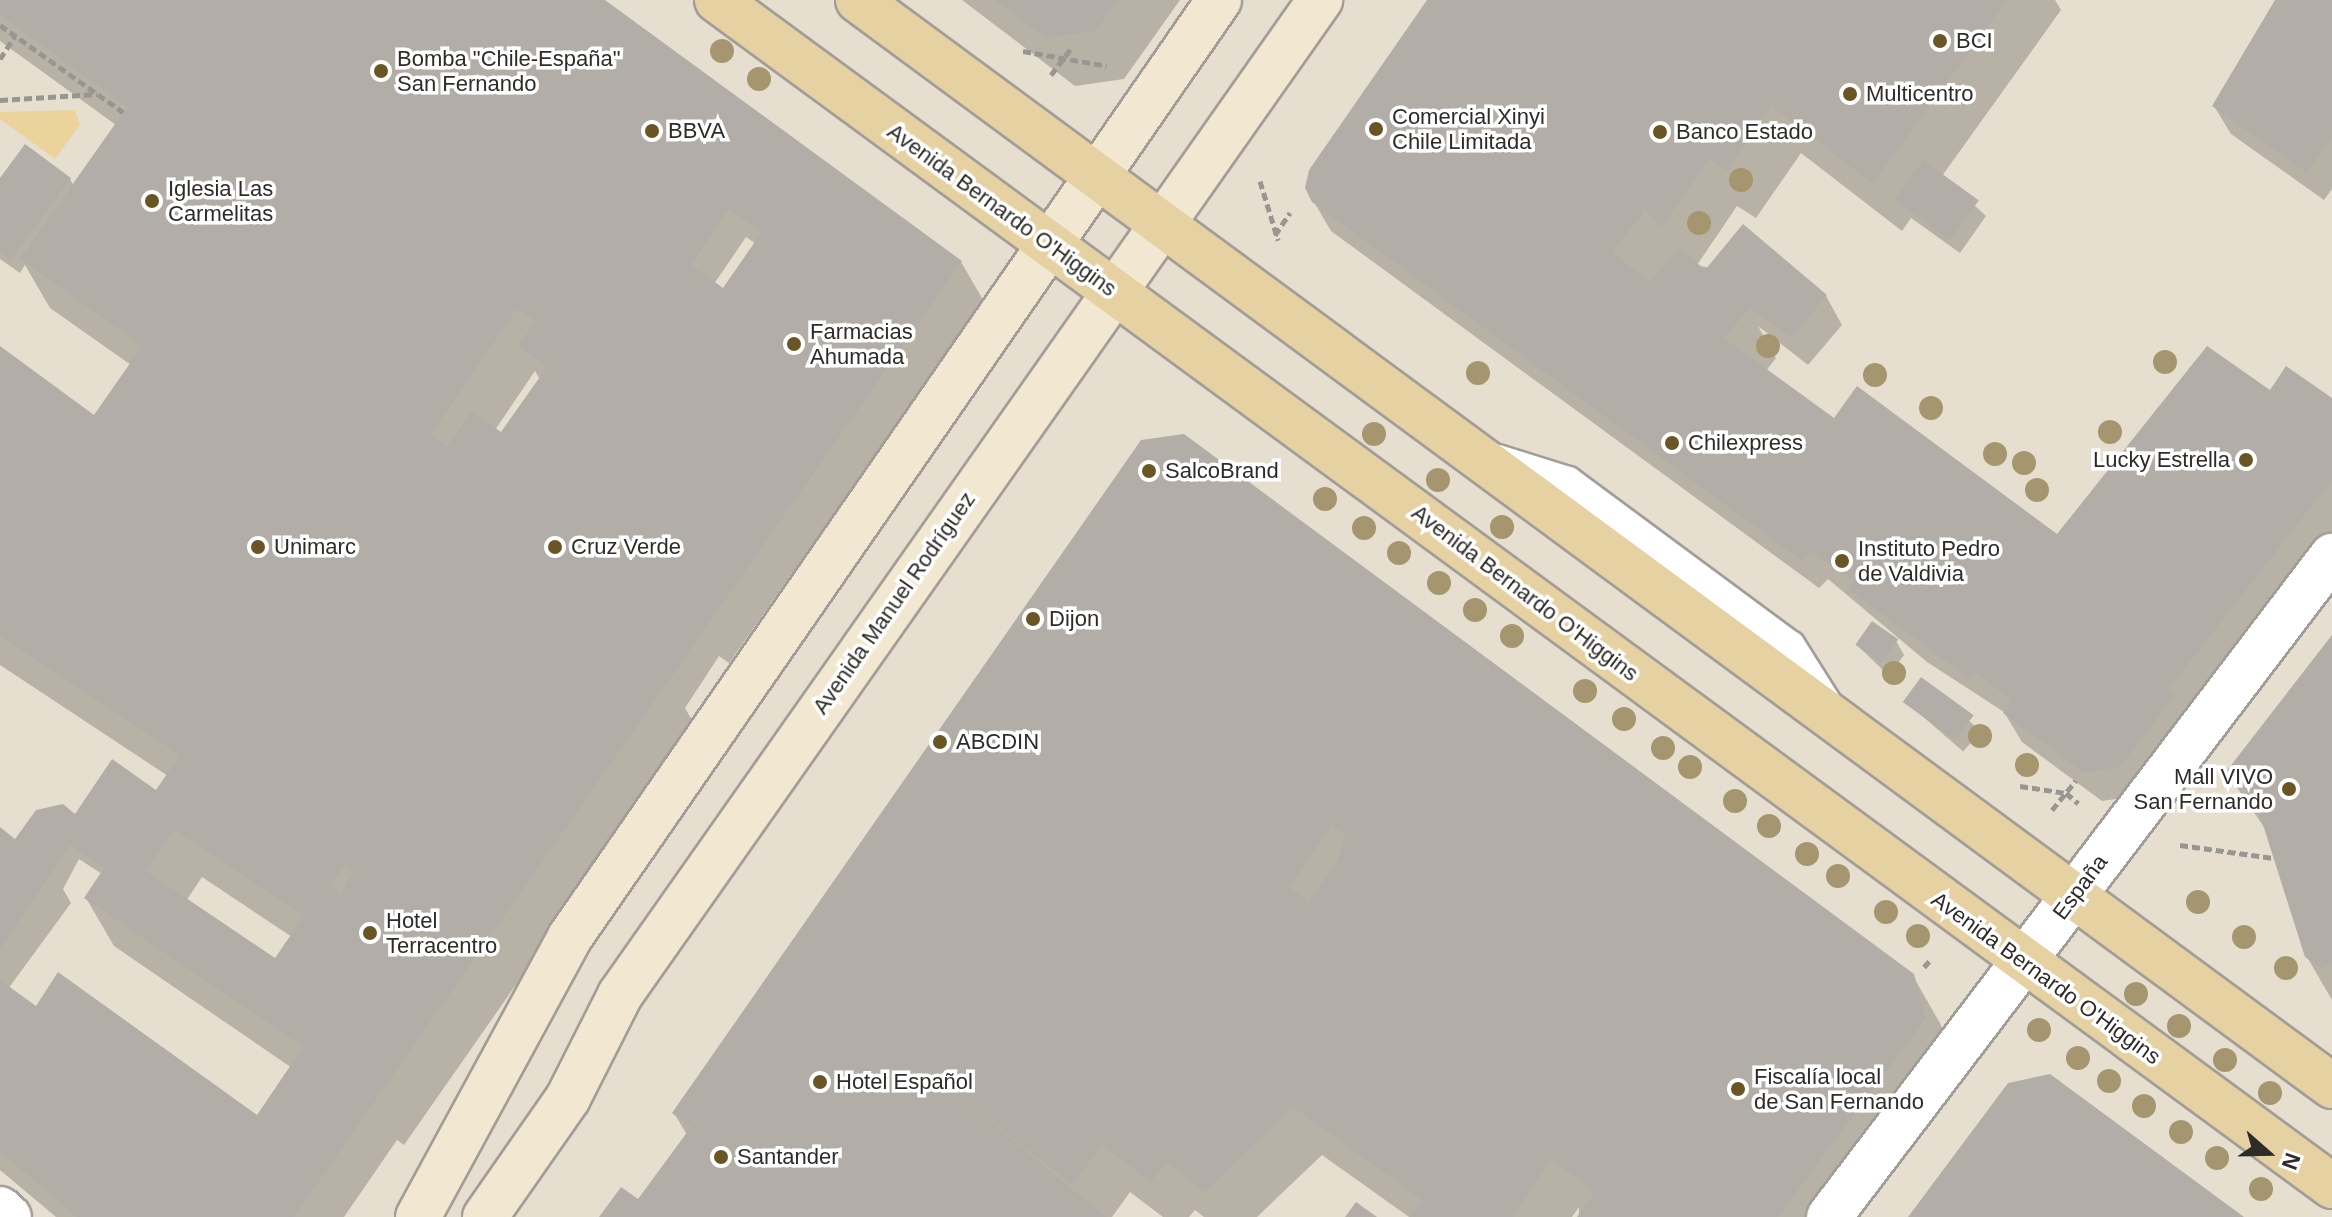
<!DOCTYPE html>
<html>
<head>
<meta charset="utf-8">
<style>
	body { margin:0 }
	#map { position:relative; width:2332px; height:1217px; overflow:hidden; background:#f0ece4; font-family:Helvetica,sans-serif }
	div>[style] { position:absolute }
	.built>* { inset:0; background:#e6dfd0; transform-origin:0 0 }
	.green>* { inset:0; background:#ecd39b }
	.shadow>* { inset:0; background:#0003; transform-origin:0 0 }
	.building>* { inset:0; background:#b2aea7; transform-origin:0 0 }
	.path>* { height:5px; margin-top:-2.5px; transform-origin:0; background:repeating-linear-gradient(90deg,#989690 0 8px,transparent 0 12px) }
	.roads { filter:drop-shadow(2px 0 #a29e97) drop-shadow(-2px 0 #a29e97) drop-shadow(0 2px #a29e97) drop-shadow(0 -2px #a29e97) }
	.service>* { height:30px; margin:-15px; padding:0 15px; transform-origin:15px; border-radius:15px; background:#fff }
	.minor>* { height:44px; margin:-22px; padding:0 22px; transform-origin:22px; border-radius:22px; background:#fff }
	.tertiary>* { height:44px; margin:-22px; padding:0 22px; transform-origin:22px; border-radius:22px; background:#fff }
	.secondary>* { height:44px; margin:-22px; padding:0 22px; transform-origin:22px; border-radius:22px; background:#f2e8d1 }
	.primary>* { height:44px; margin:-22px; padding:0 22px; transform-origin:22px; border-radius:22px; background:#e6d1a3 }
	.trees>* { width:24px; height:24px; margin:-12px; border-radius:50%; background:#a5966f }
	.dots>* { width:22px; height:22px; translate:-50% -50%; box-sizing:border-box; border:4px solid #fff; border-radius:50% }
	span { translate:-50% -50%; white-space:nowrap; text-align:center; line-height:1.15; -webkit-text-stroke:7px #fff; paint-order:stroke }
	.poi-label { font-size:22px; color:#2d2c29 }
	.left { translate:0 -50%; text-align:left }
	.right { translate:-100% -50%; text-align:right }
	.street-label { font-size:22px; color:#2d2c29 }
	.north { position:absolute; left:2228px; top:1113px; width:80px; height:80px; -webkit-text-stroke:6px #fff; paint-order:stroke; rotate:110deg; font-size:22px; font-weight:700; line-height:32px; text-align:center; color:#2d2c29 }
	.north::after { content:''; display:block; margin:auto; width:28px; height:36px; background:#2d2c29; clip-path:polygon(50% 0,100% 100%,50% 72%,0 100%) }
</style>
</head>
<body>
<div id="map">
	<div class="built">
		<i style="left:0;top:0;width:2332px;height:1217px"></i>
	</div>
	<div class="green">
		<i style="clip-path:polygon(75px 110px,80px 125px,55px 159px,0 119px,0 112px)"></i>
	</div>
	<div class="shadow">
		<i style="clip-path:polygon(evenodd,0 0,602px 0,961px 262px,989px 310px,820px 548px,813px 543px,729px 663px,719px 656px,685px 708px,696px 727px,404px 1145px,397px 1140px,344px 1217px,56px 1217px,0 1170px,0 830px,22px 848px,76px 817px,156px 794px,168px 776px,0 665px,0 348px,94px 418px,131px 365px,50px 308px,25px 265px,20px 273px,0 259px,0 181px,70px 179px,74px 186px,116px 125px,0 41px,0 0,746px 237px,756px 244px,724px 291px,714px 284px,746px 237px,0 0,535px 371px,540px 380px,501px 434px,495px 430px,535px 371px,0 0,79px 859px,102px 874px,86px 898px,114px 946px,292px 1068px,257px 1118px,44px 1015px,8px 989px,71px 903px,63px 889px,79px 859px,0 0,202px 877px,292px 937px,276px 961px,186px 901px,202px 877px)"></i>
		<i style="clip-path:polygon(962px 0,1180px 0,1124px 79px,1075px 86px)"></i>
		<i style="clip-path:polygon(1430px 0,2055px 0,2061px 10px,1942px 176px,1986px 216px,1960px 253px,1911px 218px,1902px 231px,1801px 153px,1756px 218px,1737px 206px,1697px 265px,1826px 296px,1842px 325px,1808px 365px,1758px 326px,1776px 358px,1766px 371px,1835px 421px,2057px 536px,2270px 393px,2332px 401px,2332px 549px,2136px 796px,2102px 801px,2022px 742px,2004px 712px,1927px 662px,1828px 579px,1819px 588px,1331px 231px,1314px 202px)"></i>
		<i style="clip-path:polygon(2277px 0,2332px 0,2332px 189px,2324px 200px,2231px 134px,2214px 106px)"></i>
		<i style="clip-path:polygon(2332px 638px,2332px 1000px,2307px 957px,2266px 830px,2227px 773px)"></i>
		<i style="clip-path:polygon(1896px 641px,1904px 655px,1889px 676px,1857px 645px)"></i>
		<i style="clip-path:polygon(989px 659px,1913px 976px,1941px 1025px,1952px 1068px,1841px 1217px,1579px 1217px,1579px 1207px,1572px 1217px,1409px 1217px,1322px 1155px,1257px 1217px,1204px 1217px,1195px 1210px,1189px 1217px,1163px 1217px,1130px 1192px,1112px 1217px,602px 1217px,639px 1201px,687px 1135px,674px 1113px)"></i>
		<i style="left:1922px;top:680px;width:78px;height:27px;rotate:41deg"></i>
	</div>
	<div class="building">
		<i style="clip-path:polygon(evenodd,0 0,605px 0,962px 261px,294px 1217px,77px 1217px,0 1152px,0 980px,36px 1006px,58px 972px,257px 1115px,303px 1047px,84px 898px,104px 868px,70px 845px,0 949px,0 827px,15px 839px,36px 810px,63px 804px,75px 814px,112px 759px,156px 790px,180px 755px,0 636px,0 346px,94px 415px,142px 346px,20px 259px,127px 107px,0 15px,0 0,729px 209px,761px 233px,723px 288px,691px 265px,729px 209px,0 0,517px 309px,535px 321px,518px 346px,547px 367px,501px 432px,472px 411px,447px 446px,431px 434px,517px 309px,0 0,174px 830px,304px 916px,275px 958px,146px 871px,174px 830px,0 0,345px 864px,354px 871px,341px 893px,330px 886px,345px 864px)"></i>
		<i style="clip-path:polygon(995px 0,1118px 0,1096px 31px,1045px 38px)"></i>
		<i style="clip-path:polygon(1427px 0,2007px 0,1873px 184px,1772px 106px,1727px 171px,1709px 159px,1662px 227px,1645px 211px,1612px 252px,1650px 282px,1679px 247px,1705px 270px,1743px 224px,1827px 295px,1791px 338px,1750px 308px,1724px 338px,1834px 418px,1857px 386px,2057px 534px,2207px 346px,2270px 390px,2286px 366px,2332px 398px,2332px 480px,2168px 690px,2176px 694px,2120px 767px,2084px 773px,2003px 713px,2012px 700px,1975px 673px,1971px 680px,1848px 589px,1854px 582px,1811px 551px,1802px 561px,1312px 202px,1305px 188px,1309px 170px)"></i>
		<i style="clip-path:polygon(2275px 0,2332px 0,2332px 138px,2307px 173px,2212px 106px)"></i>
		<i style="clip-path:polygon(25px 144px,71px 178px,11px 260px,0 252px,0 178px)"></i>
		<i style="left:1923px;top:160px;width:69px;height:49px;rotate:36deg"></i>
		<i style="clip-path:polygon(evenodd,1184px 434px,1914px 974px,1926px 1018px,1778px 1217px,1577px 1217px,1595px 1192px,1551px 1160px,1513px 1217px,1410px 1217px,1422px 1200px,1293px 1107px,1205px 1192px,1167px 1163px,1151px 1182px,1102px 1145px,1072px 1185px,945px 1084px,1106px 1217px,599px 1217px,621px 1187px,638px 1199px,691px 1127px,672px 1113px,1141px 440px,1184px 434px,1332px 826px,1345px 835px,1338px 860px,1308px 901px,1289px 887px,1332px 826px)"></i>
		<i style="left:1872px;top:621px;width:32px;height:29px;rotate:35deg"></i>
		<i style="clip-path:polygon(2332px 635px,2332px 962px,2322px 969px,2305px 957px,2258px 809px,2266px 805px,2225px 773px)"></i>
		<i style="left:1921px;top:677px;width:65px;height:31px;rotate:36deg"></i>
		<i style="clip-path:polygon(2050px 1074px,2244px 1217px,1908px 1217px,2008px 1083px)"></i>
		<i style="clip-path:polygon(1356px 1202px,1377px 1217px,1345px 1217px)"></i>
	</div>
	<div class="path">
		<i style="left:0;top:25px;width:151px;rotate:35.3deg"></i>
		<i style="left:1023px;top:51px;width:85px;rotate:10.1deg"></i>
		<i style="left:0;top:59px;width:27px;rotate:-57deg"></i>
		<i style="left:1051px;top:75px;width:35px;rotate:-53deg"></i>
		<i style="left:0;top:100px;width:97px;rotate:-3.5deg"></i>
		<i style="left:1260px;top:181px;width:62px;rotate:73deg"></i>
		<i style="left:1275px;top:235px;width:27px;rotate:-56deg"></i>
		<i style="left:2020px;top:786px;width:47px;rotate:8.7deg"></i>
		<i style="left:2066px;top:793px;width:16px;rotate:40deg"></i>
		<i style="left:2052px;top:810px;width:38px;rotate:-51deg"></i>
		<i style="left:2180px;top:845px;width:94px;rotate:8deg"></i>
		<i style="left:1924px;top:967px;width:12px;rotate:-48deg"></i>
	</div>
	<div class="roads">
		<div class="service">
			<i style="left:1498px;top:460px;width:73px;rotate:17.4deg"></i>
			<i style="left:1568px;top:482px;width:276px;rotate:36.5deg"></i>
			<i style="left:1790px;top:646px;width:71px;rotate:57.7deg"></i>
		</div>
		<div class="minor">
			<i style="left:1829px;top:1217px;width:831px;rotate:-52.73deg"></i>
		</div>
		<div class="tertiary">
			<i style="left:0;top:1209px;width:12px;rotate:42deg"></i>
		</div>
		<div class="secondary">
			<i style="left:418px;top:1217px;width:319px;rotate:-61.5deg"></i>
			<i style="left:570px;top:937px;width:1140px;rotate:-55.29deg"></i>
			<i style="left:485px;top:1217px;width:145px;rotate:-55.1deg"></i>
			<i style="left:568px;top:1098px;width:115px;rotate:-63.2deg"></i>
			<i style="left:620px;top:995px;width:1217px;rotate:-54.87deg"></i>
		</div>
		<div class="primary">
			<i style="left:717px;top:0;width:2004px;rotate:36.29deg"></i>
			<i style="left:858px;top:0;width:1831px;rotate:36.38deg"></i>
		</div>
	</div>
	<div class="trees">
		<i style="left:722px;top:51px"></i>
		<i style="left:759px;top:79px"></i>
		<i style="left:1741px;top:180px"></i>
		<i style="left:1699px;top:223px"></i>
		<i style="left:1768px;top:346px"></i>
		<i style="left:2165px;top:362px"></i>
		<i style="left:1478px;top:373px"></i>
		<i style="left:1875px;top:375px"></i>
		<i style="left:1931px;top:408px"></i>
		<i style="left:2110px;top:432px"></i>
		<i style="left:1374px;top:434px"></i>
		<i style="left:1995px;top:454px"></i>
		<i style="left:2024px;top:463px"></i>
		<i style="left:1438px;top:480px"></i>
		<i style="left:2037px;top:490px"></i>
		<i style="left:1325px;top:499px"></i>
		<i style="left:1502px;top:527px"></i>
		<i style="left:1364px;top:528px"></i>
		<i style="left:1399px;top:553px"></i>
		<i style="left:1439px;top:583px"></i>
		<i style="left:1475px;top:610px"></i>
		<i style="left:1512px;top:636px"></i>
		<i style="left:1894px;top:673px"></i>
		<i style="left:1585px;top:691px"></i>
		<i style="left:1624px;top:719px"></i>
		<i style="left:1980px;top:736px"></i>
		<i style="left:1663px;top:748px"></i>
		<i style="left:2027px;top:765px"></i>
		<i style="left:1690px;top:767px"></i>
		<i style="left:1735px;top:801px"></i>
		<i style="left:1769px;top:826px"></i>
		<i style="left:1807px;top:854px"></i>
		<i style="left:1838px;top:876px"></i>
		<i style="left:2198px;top:902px"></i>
		<i style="left:1886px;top:912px"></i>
		<i style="left:1918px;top:936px"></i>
		<i style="left:2244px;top:937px"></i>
		<i style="left:2286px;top:968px"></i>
		<i style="left:2136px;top:994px"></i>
		<i style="left:2179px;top:1026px"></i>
		<i style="left:2039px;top:1030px"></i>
		<i style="left:2078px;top:1058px"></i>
		<i style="left:2225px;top:1060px"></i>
		<i style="left:2109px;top:1081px"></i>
		<i style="left:2270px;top:1093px"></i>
		<i style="left:2144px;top:1106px"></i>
		<i style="left:2181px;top:1132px"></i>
		<i style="left:2217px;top:1158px"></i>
		<i style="left:2261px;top:1189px"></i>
	</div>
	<div class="dots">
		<i style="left:1940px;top:41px;background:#6a5524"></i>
		<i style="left:381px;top:71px;background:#6a5524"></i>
		<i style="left:1850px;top:94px;background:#6a5524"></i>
		<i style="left:1376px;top:129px;background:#6a5524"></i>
		<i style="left:652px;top:131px;background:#6a5524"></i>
		<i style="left:1660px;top:132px;background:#6a5524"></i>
		<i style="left:152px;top:201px;background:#6a5524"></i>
		<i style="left:794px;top:344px;background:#6a5524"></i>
		<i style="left:1672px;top:443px;background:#6a5524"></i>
		<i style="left:2246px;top:460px;background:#6a5524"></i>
		<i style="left:1149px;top:471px;background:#6a5524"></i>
		<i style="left:258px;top:547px;background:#6a5524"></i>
		<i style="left:555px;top:547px;background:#6a5524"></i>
		<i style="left:1842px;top:561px;background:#6a5524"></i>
		<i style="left:1033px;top:619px;background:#6a5524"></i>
		<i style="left:940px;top:742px;background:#6a5524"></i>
		<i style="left:2289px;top:789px;background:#6a5524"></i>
		<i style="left:370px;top:933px;background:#6a5524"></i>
		<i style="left:820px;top:1082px;background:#6a5524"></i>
		<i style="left:1738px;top:1089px;background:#6a5524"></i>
		<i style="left:721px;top:1157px;background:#6a5524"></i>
	</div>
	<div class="poi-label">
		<span class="left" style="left:1956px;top:41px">BCI</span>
		<span class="left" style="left:397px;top:71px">Bomba "Chile-España"<br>San Fernando</span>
		<span class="left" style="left:1866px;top:94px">Multicentro</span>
		<span class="left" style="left:1392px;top:129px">Comercial Xinyi<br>Chile Limitada</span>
		<span class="left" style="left:668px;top:131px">BBVA</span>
		<span class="left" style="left:1676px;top:132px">Banco Estado</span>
		<span class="left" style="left:168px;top:201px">Iglesia Las<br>Carmelitas</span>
		<span class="left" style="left:810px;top:344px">Farmacias<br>Ahumada</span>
		<span class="left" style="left:1688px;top:443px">Chilexpress</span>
		<span class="right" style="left:2230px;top:460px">Lucky Estrella</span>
		<span class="left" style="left:1165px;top:471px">SalcoBrand</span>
		<span class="left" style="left:274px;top:547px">Unimarc</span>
		<span class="left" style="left:571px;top:547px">Cruz Verde</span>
		<span class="left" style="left:1858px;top:561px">Instituto Pedro<br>de Valdivia</span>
		<span class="left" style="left:1049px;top:619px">Dijon</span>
		<span class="left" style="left:956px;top:742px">ABCDIN</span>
		<span class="right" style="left:2273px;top:789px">Mall VIVO<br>San Fernando</span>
		<span class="left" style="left:386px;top:933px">Hotel<br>Terracentro</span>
		<span class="left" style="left:1754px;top:1089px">Fiscalía local<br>de San Fernando</span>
		<span class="left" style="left:836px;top:1082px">Hotel Español</span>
		<span class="left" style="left:737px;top:1157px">Santander</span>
	</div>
	<div class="street-label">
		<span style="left:1002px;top:210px;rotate:36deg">Avenida Bernardo O'Higgins</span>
		<span style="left:1525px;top:593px;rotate:37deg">Avenida Bernardo O'Higgins</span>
		<span style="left:894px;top:603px;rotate:-55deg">Avenida Manuel Rodríguez</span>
		<span style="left:2080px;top:887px;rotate:-53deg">España</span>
		<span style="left:2046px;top:978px;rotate:36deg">Avenida Bernardo O'Higgins</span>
	</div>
	<div class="north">N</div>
</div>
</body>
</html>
